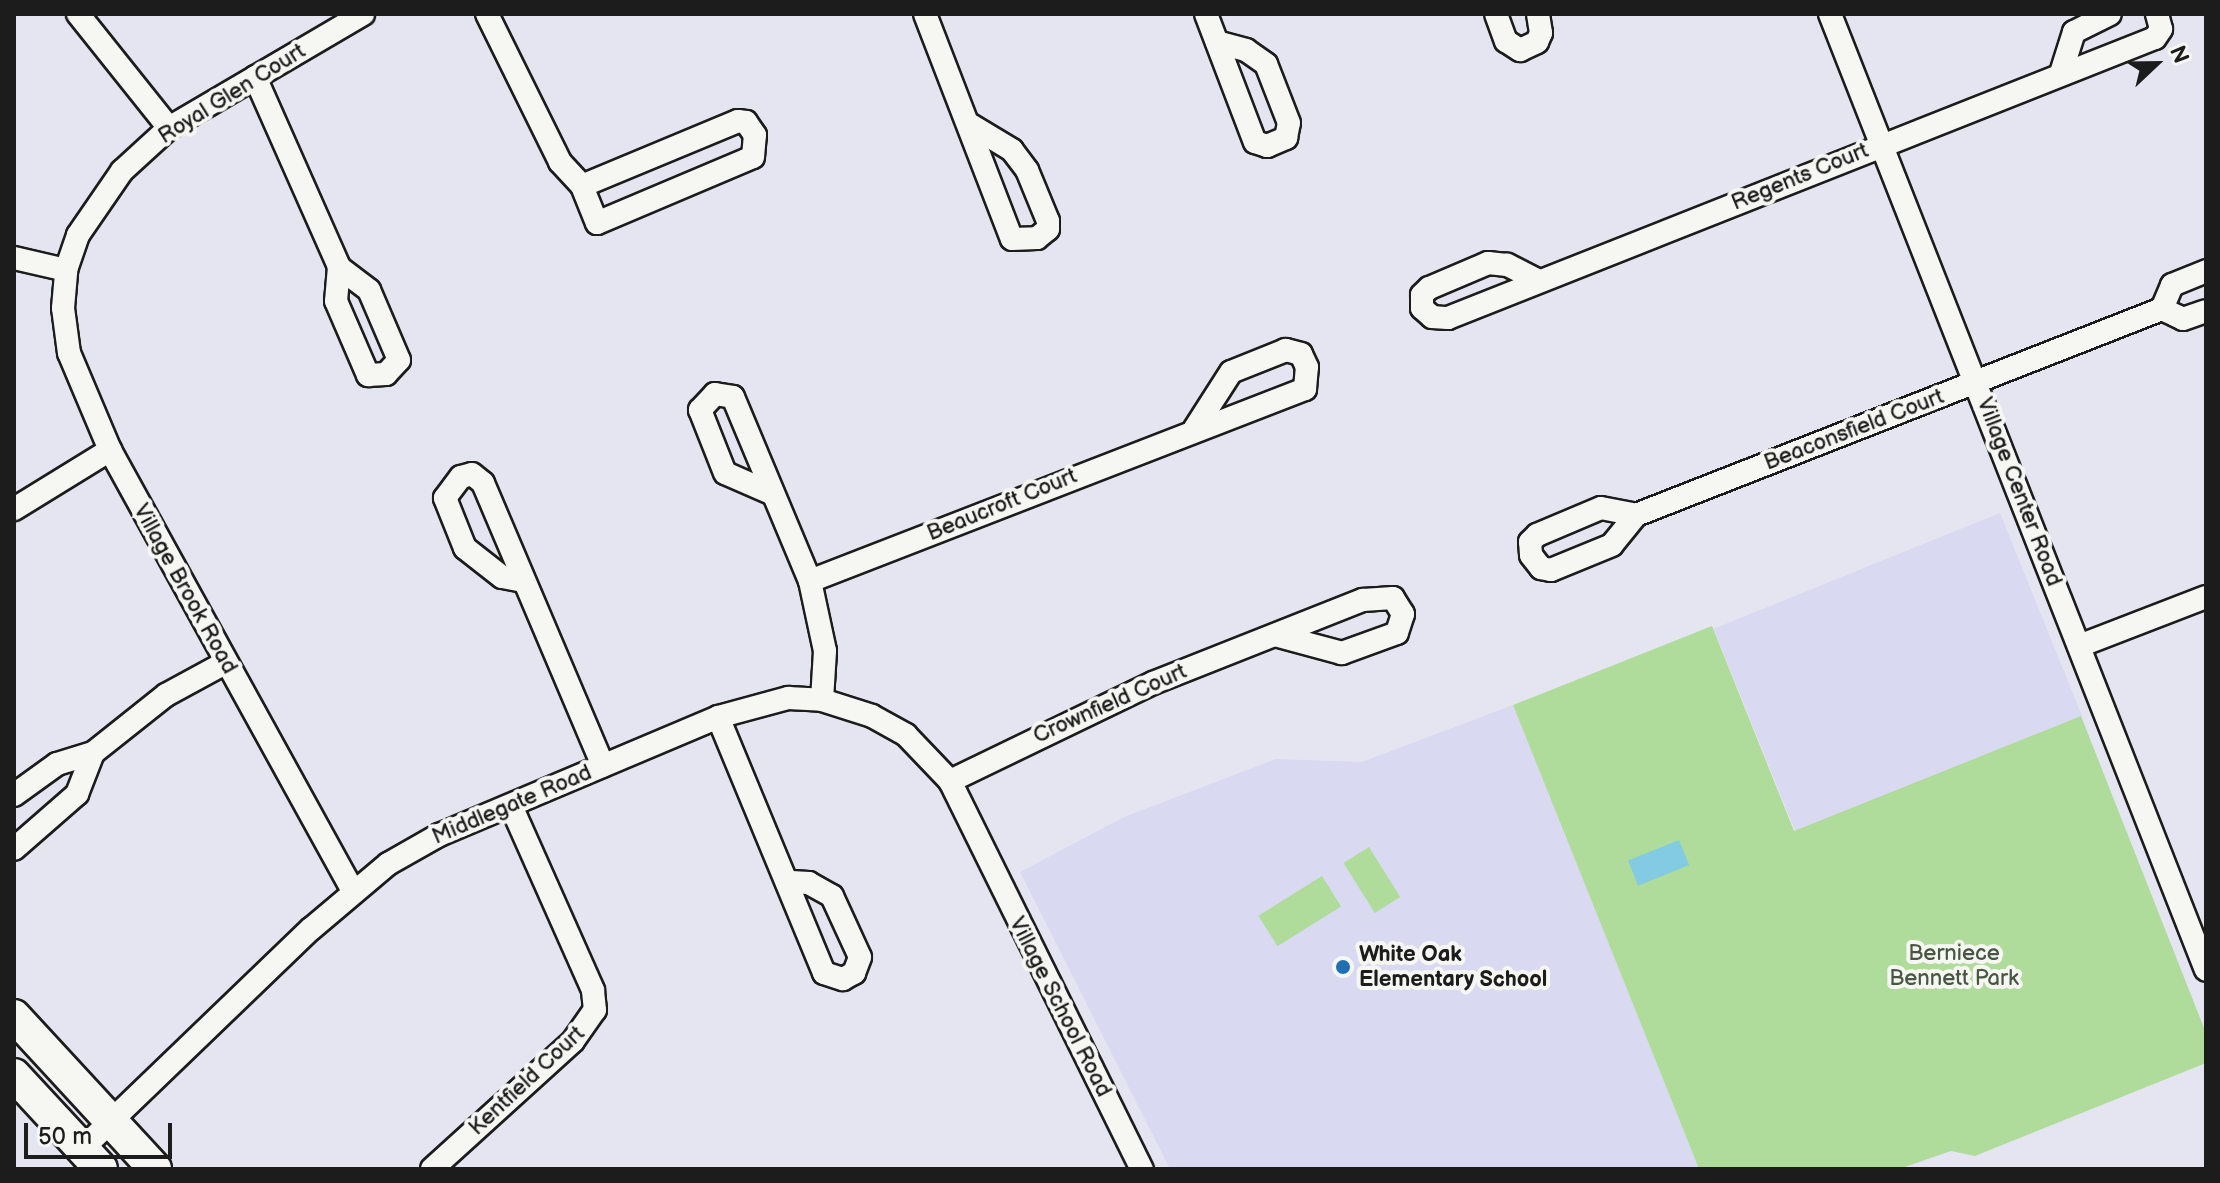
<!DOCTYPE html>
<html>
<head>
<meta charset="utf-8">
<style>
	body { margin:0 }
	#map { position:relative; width:2220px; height:1183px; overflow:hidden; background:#e5e5f1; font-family:"Balsamiq Sans",sans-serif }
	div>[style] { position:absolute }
	.built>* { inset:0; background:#d9d9f1; transform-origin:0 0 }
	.green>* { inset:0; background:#afdc9a; transform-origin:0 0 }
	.water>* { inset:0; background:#82cbe2; transform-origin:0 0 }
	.roads { filter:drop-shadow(2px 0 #1c1c1c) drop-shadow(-2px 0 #1c1c1c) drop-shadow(0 2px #1c1c1c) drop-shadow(0 -2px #1c1c1c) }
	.street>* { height:22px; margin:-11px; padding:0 11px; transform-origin:11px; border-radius:11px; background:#f6f6f2 }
	.secondary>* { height:32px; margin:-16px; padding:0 16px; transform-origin:16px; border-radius:16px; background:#f6f6f2 }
	.dots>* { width:22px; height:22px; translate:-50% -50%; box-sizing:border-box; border:4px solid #f6f6f2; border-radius:50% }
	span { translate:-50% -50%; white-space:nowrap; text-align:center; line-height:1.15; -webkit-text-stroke:8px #f6f6f2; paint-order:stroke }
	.street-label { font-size:22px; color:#1c1c1c }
	.park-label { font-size:22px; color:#485642 }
	.poi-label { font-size:22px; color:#1c1c1c; font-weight:700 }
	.left { translate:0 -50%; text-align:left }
	.frame { position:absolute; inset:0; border:16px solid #1c1c1c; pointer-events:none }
	.north { position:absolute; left:2116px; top:24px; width:80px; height:80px; -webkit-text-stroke:6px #f6f6f2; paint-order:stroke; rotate:68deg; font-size:22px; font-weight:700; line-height:32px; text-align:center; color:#1c1c1c }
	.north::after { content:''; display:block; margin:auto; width:28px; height:36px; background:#1c1c1c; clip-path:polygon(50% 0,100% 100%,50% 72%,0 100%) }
	.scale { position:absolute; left:24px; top:1123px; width:148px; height:36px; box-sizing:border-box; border:4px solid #1c1c1c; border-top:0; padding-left:10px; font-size:24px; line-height:28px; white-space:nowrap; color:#1c1c1c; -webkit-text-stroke:6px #f6f6f2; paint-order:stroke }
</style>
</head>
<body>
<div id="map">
	<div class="built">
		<i style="left:2000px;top:513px;width:219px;height:309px;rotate:68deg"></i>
		<i style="clip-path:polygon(1513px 705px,1699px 1169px,1170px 1169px,1020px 872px,1124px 817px,1276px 759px,1362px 762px)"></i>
	</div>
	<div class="green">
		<i style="clip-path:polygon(1712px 626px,1794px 831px,2081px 716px,2206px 1033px,2206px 1063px,1975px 1156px,1951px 1151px,1899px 1169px,1699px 1169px,1513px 705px)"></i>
		<i style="left:1369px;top:847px;width:59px;height:30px;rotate:58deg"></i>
		<i style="left:1322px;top:876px;width:36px;height:75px;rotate:58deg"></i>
	</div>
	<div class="water">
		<i style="left:1679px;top:840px;width:27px;height:55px;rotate:68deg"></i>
	</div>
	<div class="roads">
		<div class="street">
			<i style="left:78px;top:14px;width:146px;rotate:51.4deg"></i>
			<i style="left:487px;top:14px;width:165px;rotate:63.7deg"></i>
			<i style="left:560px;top:162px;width:33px;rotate:47deg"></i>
			<i style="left:582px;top:186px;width:40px;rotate:68deg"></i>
			<i style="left:597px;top:223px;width:169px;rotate:-22.9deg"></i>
			<i style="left:753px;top:157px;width:22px;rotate:-85deg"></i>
			<i style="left:755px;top:135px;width:16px;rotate:-125deg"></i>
			<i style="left:746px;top:122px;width:8px;rotate:-173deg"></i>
			<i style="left:738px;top:121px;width:169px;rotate:157.4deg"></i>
			<i style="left:925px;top:14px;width:241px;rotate:68.9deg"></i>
			<i style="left:1012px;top:239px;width:25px;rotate:-2deg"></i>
			<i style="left:1037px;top:238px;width:14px;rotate:-39deg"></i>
			<i style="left:1048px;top:229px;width:8px;rotate:-90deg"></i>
			<i style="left:1048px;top:221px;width:55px;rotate:-112.4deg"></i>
			<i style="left:1027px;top:170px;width:25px;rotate:-127deg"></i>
			<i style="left:1012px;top:150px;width:50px;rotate:-148.8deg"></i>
			<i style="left:1206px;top:14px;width:137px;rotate:69.1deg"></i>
			<i style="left:1255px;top:142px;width:13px;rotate:18deg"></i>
			<i style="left:1267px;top:146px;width:21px;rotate:-23deg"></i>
			<i style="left:1286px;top:138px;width:15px;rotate:-79deg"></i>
			<i style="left:1289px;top:123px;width:63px;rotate:-111.3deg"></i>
			<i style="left:1266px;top:64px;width:24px;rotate:-145deg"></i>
			<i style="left:1246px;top:50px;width:30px;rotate:-165deg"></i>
			<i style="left:1496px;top:14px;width:29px;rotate:70deg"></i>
			<i style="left:1506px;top:41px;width:17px;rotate:33deg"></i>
			<i style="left:1520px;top:50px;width:19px;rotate:-25deg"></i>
			<i style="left:1537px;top:42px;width:10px;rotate:-66deg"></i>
			<i style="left:1541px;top:33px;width:19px;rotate:-99deg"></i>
			<i style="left:1830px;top:14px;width:1027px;rotate:68.53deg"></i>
			<i style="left:2061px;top:73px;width:43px;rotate:-72.4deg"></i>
			<i style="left:2074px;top:32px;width:40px;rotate:-26.6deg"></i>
			<i style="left:255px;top:77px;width:208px;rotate:66.1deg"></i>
			<i style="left:339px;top:267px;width:34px;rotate:95deg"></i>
			<i style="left:336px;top:301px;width:81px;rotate:66.6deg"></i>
			<i style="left:368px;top:375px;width:18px;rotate:-3deg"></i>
			<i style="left:386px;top:374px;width:19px;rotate:-47deg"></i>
			<i style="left:399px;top:360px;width:76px;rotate:-113.2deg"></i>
			<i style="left:369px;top:290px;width:38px;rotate:-143deg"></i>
			<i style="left:14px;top:258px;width:53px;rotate:13deg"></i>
			<i style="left:1539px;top:281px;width:36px;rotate:-153deg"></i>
			<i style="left:1507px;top:265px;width:19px;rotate:-174deg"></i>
			<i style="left:1488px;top:263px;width:64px;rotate:157deg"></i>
			<i style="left:1429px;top:288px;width:10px;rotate:135deg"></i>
			<i style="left:1422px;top:295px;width:13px;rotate:90deg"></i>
			<i style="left:1422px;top:308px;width:13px;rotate:42deg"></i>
			<i style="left:1432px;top:317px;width:16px;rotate:4deg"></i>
			<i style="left:1448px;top:318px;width:760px;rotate:-21.61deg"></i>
			<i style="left:2155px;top:38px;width:11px;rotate:-56deg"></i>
			<i style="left:2161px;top:29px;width:16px;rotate:-105deg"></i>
			<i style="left:2162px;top:309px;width:26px;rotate:-67deg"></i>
			<i style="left:2172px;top:285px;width:37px;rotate:-22deg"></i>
			<i style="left:2162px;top:309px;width:23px;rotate:25deg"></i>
			<i style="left:2183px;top:319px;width:24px;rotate:-19deg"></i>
			<i style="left:773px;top:494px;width:52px;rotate:-156.4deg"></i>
			<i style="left:725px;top:473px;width:68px;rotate:-111.6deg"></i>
			<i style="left:700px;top:410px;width:22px;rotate:-47deg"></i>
			<i style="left:715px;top:394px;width:18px;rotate:9deg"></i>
			<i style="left:733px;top:397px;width:199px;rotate:67.3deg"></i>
			<i style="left:810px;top:581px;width:72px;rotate:77.9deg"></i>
			<i style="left:825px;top:651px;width:49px;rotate:93.5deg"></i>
			<i style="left:14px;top:509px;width:113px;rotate:-31.6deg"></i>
			<i style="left:1636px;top:515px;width:38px;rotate:129deg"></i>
			<i style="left:1612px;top:545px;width:66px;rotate:157.7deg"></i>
			<i style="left:1551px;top:570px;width:10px;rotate:-169deg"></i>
			<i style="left:1541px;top:568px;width:16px;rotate:-128deg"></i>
			<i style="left:1531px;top:555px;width:13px;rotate:-94deg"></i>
			<i style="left:1530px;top:542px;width:10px;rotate:-45deg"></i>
			<i style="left:1537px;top:535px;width:69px;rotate:-22.9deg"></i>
			<i style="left:1601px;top:508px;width:36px;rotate:11deg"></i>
			<i style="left:1636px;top:515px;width:565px;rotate:-21.39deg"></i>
			<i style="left:523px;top:581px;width:21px;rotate:-169deg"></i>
			<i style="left:502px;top:577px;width:47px;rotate:-141.9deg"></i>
			<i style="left:465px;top:548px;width:54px;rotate:-111.8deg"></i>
			<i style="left:445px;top:498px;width:26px;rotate:-53deg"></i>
			<i style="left:461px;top:477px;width:11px;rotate:-15deg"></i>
			<i style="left:472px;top:474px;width:14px;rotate:39deg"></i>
			<i style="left:483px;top:483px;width:307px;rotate:67deg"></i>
			<i style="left:810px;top:581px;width:531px;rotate:-21.2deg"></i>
			<i style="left:1305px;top:389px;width:22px;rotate:-85deg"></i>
			<i style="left:1307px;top:367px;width:14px;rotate:-115deg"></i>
			<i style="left:1301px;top:354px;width:16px;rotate:-165deg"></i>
			<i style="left:1286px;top:350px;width:59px;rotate:158.2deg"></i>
			<i style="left:1231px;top:372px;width:67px;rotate:122.7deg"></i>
			<i style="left:2079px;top:646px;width:136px;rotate:-21.1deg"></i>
			<i style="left:718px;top:717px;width:277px;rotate:67.5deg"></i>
			<i style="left:824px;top:973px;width:20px;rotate:18deg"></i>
			<i style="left:843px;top:979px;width:13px;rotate:-29deg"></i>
			<i style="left:854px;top:973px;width:17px;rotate:-69deg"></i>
			<i style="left:860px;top:957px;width:67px;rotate:-114.7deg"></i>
			<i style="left:832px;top:896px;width:26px;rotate:-151deg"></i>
			<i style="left:809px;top:883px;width:22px;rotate:-177deg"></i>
			<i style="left:950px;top:781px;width:225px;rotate:-25.8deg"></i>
			<i style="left:1153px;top:683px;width:226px;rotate:-21.6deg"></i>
			<i style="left:1363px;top:600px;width:30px;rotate:-4deg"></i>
			<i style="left:1393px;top:598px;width:19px;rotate:58deg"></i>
			<i style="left:1403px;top:614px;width:20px;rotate:108deg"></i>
			<i style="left:1397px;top:633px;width:59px;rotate:160deg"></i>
			<i style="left:1342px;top:653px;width:69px;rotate:-165deg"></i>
			<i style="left:14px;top:795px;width:53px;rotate:-35.8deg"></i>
			<i style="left:57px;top:764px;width:38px;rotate:-17deg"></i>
			<i style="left:93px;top:753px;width:93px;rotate:-38.5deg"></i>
			<i style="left:166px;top:695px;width:67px;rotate:-28.5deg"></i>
			<i style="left:14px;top:849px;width:84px;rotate:-41.1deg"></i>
			<i style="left:77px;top:794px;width:44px;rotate:-68.7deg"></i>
			<i style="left:353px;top:891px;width:504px;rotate:-118.86deg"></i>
			<i style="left:110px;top:450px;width:105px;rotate:-112.9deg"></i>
			<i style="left:69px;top:353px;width:45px;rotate:-97.6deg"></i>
			<i style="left:63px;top:308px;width:38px;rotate:-85deg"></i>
			<i style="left:66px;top:270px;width:37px;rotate:-71deg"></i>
			<i style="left:78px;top:235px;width:78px;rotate:-55.5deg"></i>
			<i style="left:122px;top:171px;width:64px;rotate:-42.5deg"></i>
			<i style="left:169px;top:128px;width:225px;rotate:-30.4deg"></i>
			<i style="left:82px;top:1149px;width:318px;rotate:-43.9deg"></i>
			<i style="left:311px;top:929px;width:101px;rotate:-40.2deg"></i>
			<i style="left:388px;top:864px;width:59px;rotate:-29.6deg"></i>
			<i style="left:439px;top:835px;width:303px;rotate:-22.9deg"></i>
			<i style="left:718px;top:717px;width:73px;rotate:-15.2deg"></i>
			<i style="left:788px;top:698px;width:34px;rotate:3deg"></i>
			<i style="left:822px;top:700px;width:52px;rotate:17.7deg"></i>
			<i style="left:872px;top:716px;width:39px;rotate:29deg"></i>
			<i style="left:906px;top:735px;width:64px;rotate:46.3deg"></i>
			<i style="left:950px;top:781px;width:433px;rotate:63.7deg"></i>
			<i style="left:432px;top:1169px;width:190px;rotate:-42.2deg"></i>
			<i style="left:573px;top:1041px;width:38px;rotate:-55deg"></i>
			<i style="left:595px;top:1010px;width:20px;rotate:-96deg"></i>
			<i style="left:593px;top:990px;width:201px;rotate:-114deg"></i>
		</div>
		<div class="secondary">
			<i style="left:14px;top:1016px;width:208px;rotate:47.3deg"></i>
			<i style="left:14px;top:1075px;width:128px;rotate:47.2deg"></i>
		</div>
	</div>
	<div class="dots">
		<i style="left:1343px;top:967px;background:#1f6fb2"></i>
	</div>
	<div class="street-label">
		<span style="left:232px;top:94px;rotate:-32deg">Royal Glen Court</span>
		<span style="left:1800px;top:177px;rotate:-22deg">Regents Court</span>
		<span style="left:1854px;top:430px;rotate:-21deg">Beaconsfield Court</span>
		<span style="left:2019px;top:492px;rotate:69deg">Village Center Road</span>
		<span style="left:1002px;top:505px;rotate:-22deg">Beaucroft Court</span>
		<span style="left:185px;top:589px;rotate:61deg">Village Brook Road</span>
		<span style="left:1110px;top:704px;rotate:-24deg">Crownfield Court</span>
		<span style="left:512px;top:805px;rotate:-23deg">Middlegate Road</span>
		<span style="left:1060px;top:1007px;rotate:63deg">Village School Road</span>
		<span style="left:527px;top:1081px;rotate:-43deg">Kentfield Court</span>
	</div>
	<div class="park-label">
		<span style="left:1954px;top:966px">Berniece<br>Bennett Park</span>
	</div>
	<div class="poi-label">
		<span class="left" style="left:1359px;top:967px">White Oak<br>Elementary School</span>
	</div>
	<div class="frame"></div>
	<div class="north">N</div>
	<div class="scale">50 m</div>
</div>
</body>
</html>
